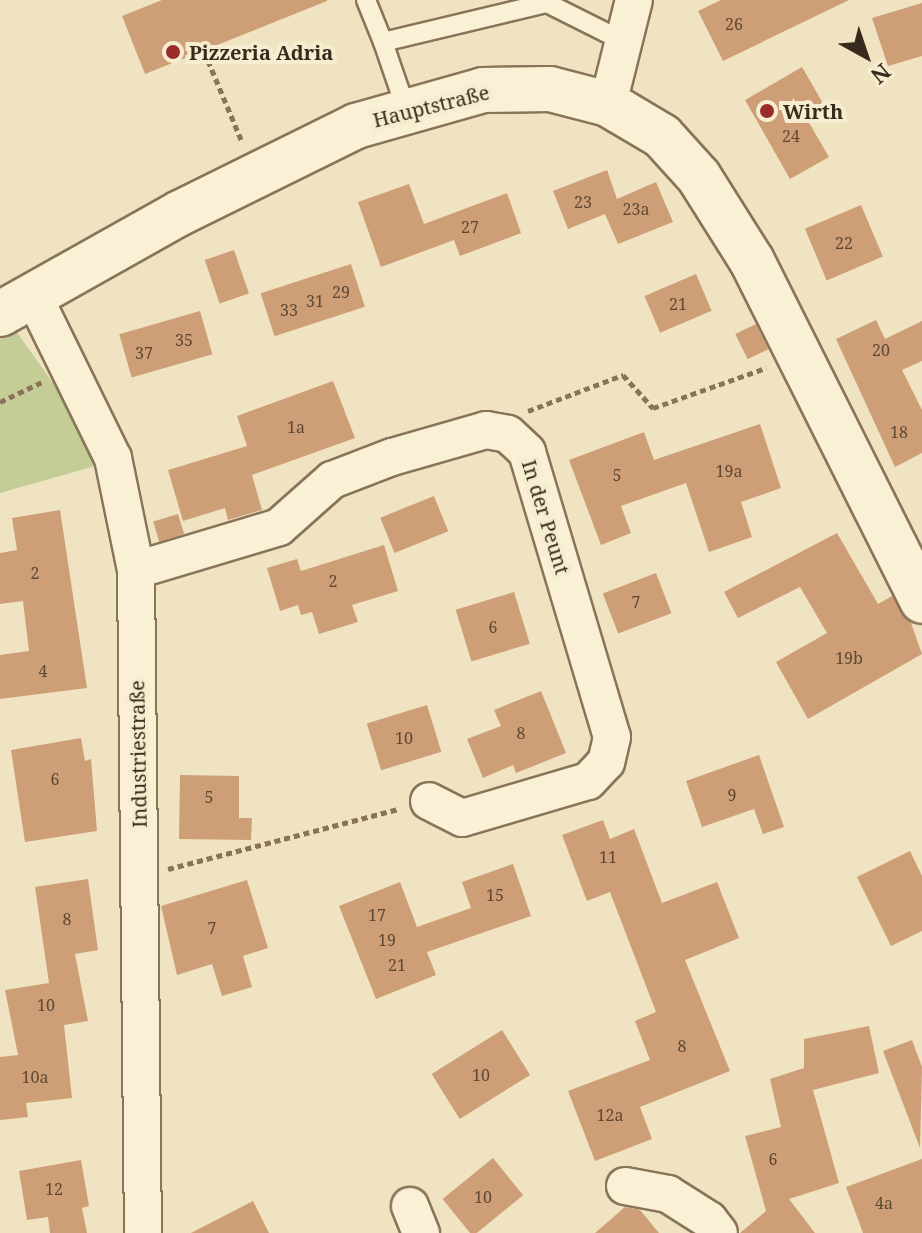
<!DOCTYPE html>
<html>
<head>
<meta charset="utf-8">
<style>
	body { margin:0 }
	#map { position:relative; width:922px; height:1233px; overflow:hidden; background:#efe3c2; font-family:"Noto Serif",serif }
	div>[style] { position:absolute }
	.green>* { inset:0; background:#c4cd95 }
	.building>* { inset:0; background:#ce9f77; transform-origin:0 0 }
	.path>* { height:5px; margin-top:-2.5px; transform-origin:0; background:repeating-linear-gradient(90deg,#897459 0 6px,transparent 0 10px) }
	.roads { filter:drop-shadow(2px 0 #897459) drop-shadow(-2px 0 #897459) drop-shadow(0 2px #897459) drop-shadow(0 -2px #897459) }
	.service>* { height:18px; margin:-9px; padding:0 9px; transform-origin:9px; border-radius:9px; background:#f9f0d5 }
	.minor>* { height:36px; margin:-18px; padding:0 18px; transform-origin:18px; border-radius:18px; background:#f9f0d5 }
	.tertiary>* { height:44px; margin:-22px; padding:0 22px; transform-origin:22px; border-radius:22px; background:#f9f0d5 }
	.dots>* { width:22px; height:22px; translate:-50% -50%; box-sizing:border-box; border:4px solid #f6edd1; border-radius:50% }
	span { translate:-50% -50%; white-space:nowrap; text-align:center; line-height:1.15; -webkit-text-stroke:8px #f6edd1; paint-order:stroke }
	.number-label { font-size:16px; color:#5e4834 }
	.number-label span { -webkit-text-stroke-width:0 }
	.poi-label { font-size:20px; color:#382b1d; font-weight:700 }
	.left { translate:0 -50%; text-align:left }
	.street-label { font-size:20px; color:#382b1d }
	.north { position:absolute; left:826px; top:16px; width:80px; height:80px; -webkit-text-stroke:6px #f6edd1; paint-order:stroke; rotate:140deg; font-size:22px; font-weight:700; line-height:32px; text-align:center; color:#382b1d }
	.north::after { content:''; display:block; margin:auto; width:28px; height:36px; background:#382b1d; clip-path:polygon(50% 0,100% 100%,50% 72%,0 100%) }
</style>
</head>
<body>
<div id="map">
	<div class="green">
		<i style="clip-path:polygon(16px 331px,109px 462px,0 493px,0 337px)"></i>
	</div>
	<div class="building">
		<i style="clip-path:polygon(162px 0,327px 0,327px 1px,145px 74px,122px 16px)"></i>
		<i style="clip-path:polygon(721px 0,849px 0,723px 61px,698px 11px)"></i>
		<i style="clip-path:polygon(922px 3px,922px 56px,888px 66px,872px 18px)"></i>
		<i style="clip-path:polygon(802px 67px,824px 105px,805px 116px,829px 157px,790px 179px,745px 100px)"></i>
		<i style="clip-path:polygon(607px 170px,617px 199px,656px 182px,673px 222px,618px 244px,605px 214px,568px 229px,553px 191px)"></i>
		<i style="clip-path:polygon(409px 184px,424px 224px,507px 193px,521px 233px,460px 256px,454px 240px,381px 267px,358px 202px)"></i>
		<i style="left:861px;top:205px;width:56px;height:61px;rotate:67deg"></i>
		<i style="left:234px;top:250px;width:46px;height:31px;rotate:71deg"></i>
		<i style="left:351px;top:264px;width:45px;height:95px;rotate:72deg"></i>
		<i style="left:696px;top:274px;width:40px;height:56px;rotate:67deg"></i>
		<i style="left:200px;top:311px;width:45px;height:84px;rotate:74deg"></i>
		<i style="clip-path:polygon(876px 320px,885px 339px,922px 321px,922px 361px,902px 370px,922px 410px,922px 453px,895px 467px,836px 339px)"></i>
		<i style="left:756px;top:324px;width:28px;height:23px;rotate:64deg"></i>
		<i style="clip-path:polygon(333px 381px,355px 438px,252px 475px,262px 510px,228px 520px,225px 508px,183px 521px,168px 470px,247px 446px,237px 416px)"></i>
		<i style="clip-path:polygon(760px 424px,781px 488px,741px 502px,752px 537px,709px 552px,686px 483px,621px 506px,631px 533px,601px 545px,569px 460px,644px 432px,654px 460px)"></i>
		<i style="left:434px;top:496px;width:38px;height:58px;rotate:68deg"></i>
		<i style="clip-path:polygon(60px 510px,87px 688px,0 699px,0 655px,29px 651px,23px 601px,0 604px,0 553px,17px 550px,12px 518px)"></i>
		<i style="left:178px;top:514px;width:21px;height:26px;rotate:73deg"></i>
		<i style="clip-path:polygon(837px 533px,878px 604px,892px 596px,911px 623px,922px 654px,808px 719px,776px 662px,827px 633px,800px 587px,738px 618px,724px 592px)"></i>
		<i style="clip-path:polygon(384px 545px,398px 591px,352px 605px,358px 622px,319px 634px,312px 612px,301px 615px,298px 605px,280px 611px,267px 568px,297px 559px,301px 571px)"></i>
		<i style="left:656px;top:573px;width:43px;height:57px;rotate:69deg"></i>
		<i style="left:514px;top:592px;width:54px;height:61px;rotate:73deg"></i>
		<i style="clip-path:polygon(541px 691px,566px 753px,516px 773px,513px 765px,483px 778px,467px 739px,501px 726px,494px 710px)"></i>
		<i style="left:427px;top:705px;width:49px;height:63px;rotate:73deg"></i>
		<i style="clip-path:polygon(81px 738px,85px 761px,91px 759px,97px 831px,25px 842px,11px 750px)"></i>
		<i style="clip-path:polygon(759px 755px,784px 827px,763px 834px,754px 809px,702px 827px,686px 781px)"></i>
		<i style="clip-path:polygon(180px 775px,239px 776px,239px 818px,252px 818px,251px 840px,179px 839px)"></i>
		<i style="clip-path:polygon(603px 820px,610px 839px,634px 829px,662px 903px,717px 882px,739px 938px,685px 960px,730px 1071px,640px 1107px,652px 1139px,595px 1161px,568px 1091px,650px 1060px,635px 1021px,656px 1012px,610px 892px,587px 901px,562px 835px)"></i>
		<i style="clip-path:polygon(910px 851px,922px 876px,922px 931px,891px 946px,857px 877px)"></i>
		<i style="clip-path:polygon(513px 864px,531px 916px,427px 952px,436px 975px,376px 999px,339px 906px,400px 882px,417px 927px,471px 908px,462px 882px)"></i>
		<i style="clip-path:polygon(88px 879px,98px 950px,75px 954px,88px 1021px,64px 1025px,72px 1098px,26px 1103px,28px 1117px,0 1120px,0 1057px,18px 1055px,5px 990px,49px 983px,35px 887px)"></i>
		<i style="clip-path:polygon(247px 880px,268px 948px,243px 956px,252px 987px,222px 996px,212px 964px,177px 975px,161px 906px)"></i>
		<i style="clip-path:polygon(869px 1026px,879px 1073px,813px 1090px,839px 1183px,789px 1199px,815px 1233px,740px 1233px,766px 1211px,745px 1136px,781px 1127px,770px 1079px,804px 1068px,804px 1039px)"></i>
		<i style="left:502px;top:1030px;width:53px;height:83px;rotate:58deg"></i>
		<i style="clip-path:polygon(912px 1040px,922px 1067px,920px 1148px,883px 1051px)"></i>
		<i style="left:493px;top:1158px;width:48px;height:65px;rotate:51deg"></i>
		<i style="clip-path:polygon(922px 1159px,922px 1233px,863px 1233px,846px 1187px)"></i>
		<i style="clip-path:polygon(81px 1160px,89px 1206px,82px 1208px,87px 1233px,50px 1233px,48px 1217px,27px 1220px,19px 1171px)"></i>
		<i style="clip-path:polygon(253px 1201px,269px 1233px,191px 1233px)"></i>
		<i style="clip-path:polygon(625px 1207px,640px 1210px,659px 1233px,595px 1233px)"></i>
	</div>
	<div class="path">
		<i style="left:204px;top:51px;width:99px;rotate:67.3deg"></i>
		<i style="left:0;top:402px;width:47px;rotate:-25.5deg"></i>
		<i style="left:528px;top:411px;width:102px;rotate:-20.8deg"></i>
		<i style="left:623px;top:375px;width:45px;rotate:47.7deg"></i>
		<i style="left:653px;top:408px;width:120px;rotate:-19.5deg"></i>
		<i style="left:168px;top:869px;width:239px;rotate:-14.6deg"></i>
	</div>
	<div class="roads">
		<div class="service">
			<i style="left:366px;top:0;width:45px;rotate:68deg"></i>
			<i style="left:406px;top:109px;width:71px;rotate:-108.9deg"></i>
			<i style="left:383px;top:42px;width:169px;rotate:-13.4deg"></i>
			<i style="left:547px;top:3px;width:87px;rotate:26.6deg"></i>
		</div>
		<div class="minor">
			<i style="left:608px;top:104px;width:107px;rotate:-76deg"></i>
			<i style="left:33px;top:295px;width:182px;rotate:63.9deg"></i>
			<i style="left:113px;top:458px;width:114px;rotate:78.4deg"></i>
			<i style="left:136px;top:570px;width:663px;rotate:89.4deg"></i>
			<i style="left:136px;top:570px;width:149px;rotate:-16.7deg"></i>
			<i style="left:279px;top:527px;width:71px;rotate:-41.6deg"></i>
			<i style="left:332px;top:480px;width:64px;rotate:-21deg"></i>
			<i style="left:392px;top:457px;width:98px;rotate:-16deg"></i>
			<i style="left:486px;top:430px;width:22px;rotate:10deg"></i>
			<i style="left:508px;top:434px;width:26px;rotate:43deg"></i>
			<i style="left:527px;top:452px;width:297px;rotate:73.4deg"></i>
			<i style="left:612px;top:737px;width:26px;rotate:103deg"></i>
			<i style="left:606px;top:762px;width:26px;rotate:133deg"></i>
			<i style="left:588px;top:781px;width:131px;rotate:163.6deg"></i>
			<i style="left:462px;top:818px;width:37px;rotate:-153deg"></i>
			<i style="left:625px;top:1186px;width:44px;rotate:10.5deg"></i>
			<i style="left:668px;top:1194px;width:49px;rotate:32.4deg"></i>
			<i style="left:709px;top:1220px;width:16px;rotate:52deg"></i>
			<i style="left:410px;top:1206px;width:29px;rotate:68deg"></i>
		</div>
		<div class="tertiary">
			<i style="left:0;top:314px;width:206px;rotate:-29.3deg"></i>
			<i style="left:180px;top:213px;width:196px;rotate:-26.3deg"></i>
			<i style="left:356px;top:126px;width:132px;rotate:-15.8deg"></i>
			<i style="left:483px;top:90px;width:67px;rotate:-0.9deg"></i>
			<i style="left:550px;top:89px;width:60px;rotate:14.5deg"></i>
			<i style="left:608px;top:104px;width:63px;rotate:30.7deg"></i>
			<i style="left:662px;top:136px;width:55px;rotate:47.9deg"></i>
			<i style="left:699px;top:177px;width:99px;rotate:57.8deg"></i>
			<i style="left:752px;top:261px;width:380px;rotate:63.4deg"></i>
		</div>
	</div>
	<div class="dots">
		<i style="left:173px;top:52px;background:#992c28"></i>
		<i style="left:767px;top:111px;background:#992c28"></i>
	</div>
	<div class="number-label">
		<span style="left:734px;top:24px">26</span>
		<span style="left:791px;top:136px">24</span>
		<span style="left:583px;top:202px">23</span>
		<span style="left:636px;top:209px">23a</span>
		<span style="left:470px;top:227px">27</span>
		<span style="left:844px;top:243px">22</span>
		<span style="left:341px;top:292px">29</span>
		<span style="left:315px;top:301px">31</span>
		<span style="left:678px;top:304px">21</span>
		<span style="left:289px;top:310px">33</span>
		<span style="left:184px;top:340px">35</span>
		<span style="left:881px;top:350px">20</span>
		<span style="left:144px;top:353px">37</span>
		<span style="left:296px;top:427px">1a</span>
		<span style="left:899px;top:432px">18</span>
		<span style="left:729px;top:471px">19a</span>
		<span style="left:617px;top:475px">5</span>
		<span style="left:35px;top:573px">2</span>
		<span style="left:333px;top:581px">2</span>
		<span style="left:636px;top:602px">7</span>
		<span style="left:493px;top:627px">6</span>
		<span style="left:849px;top:658px">19b</span>
		<span style="left:43px;top:671px">4</span>
		<span style="left:521px;top:733px">8</span>
		<span style="left:404px;top:738px">10</span>
		<span style="left:55px;top:779px">6</span>
		<span style="left:732px;top:795px">9</span>
		<span style="left:209px;top:797px">5</span>
		<span style="left:608px;top:857px">11</span>
		<span style="left:495px;top:895px">15</span>
		<span style="left:377px;top:915px">17</span>
		<span style="left:67px;top:919px">8</span>
		<span style="left:212px;top:928px">7</span>
		<span style="left:387px;top:940px">19</span>
		<span style="left:397px;top:965px">21</span>
		<span style="left:46px;top:1005px">10</span>
		<span style="left:682px;top:1046px">8</span>
		<span style="left:481px;top:1075px">10</span>
		<span style="left:35px;top:1077px">10a</span>
		<span style="left:610px;top:1115px">12a</span>
		<span style="left:773px;top:1159px">6</span>
		<span style="left:54px;top:1189px">12</span>
		<span style="left:483px;top:1197px">10</span>
		<span style="left:884px;top:1203px">4a</span>
	</div>
	<div class="poi-label">
		<span class="left" style="left:189px;top:52px">Pizzeria Adria</span>
		<span class="left" style="left:783px;top:111px">Wirth</span>
	</div>
	<div class="street-label">
		<span style="left:431px;top:106px;rotate:-14deg">Hauptstraße</span>
		<span style="left:546px;top:517px;rotate:73deg">In der Peunt</span>
		<span style="left:138px;top:754px;rotate:-91deg">Industriestraße</span>
	</div>
	<div class="north">N</div>
</div>
</body>
</html>
